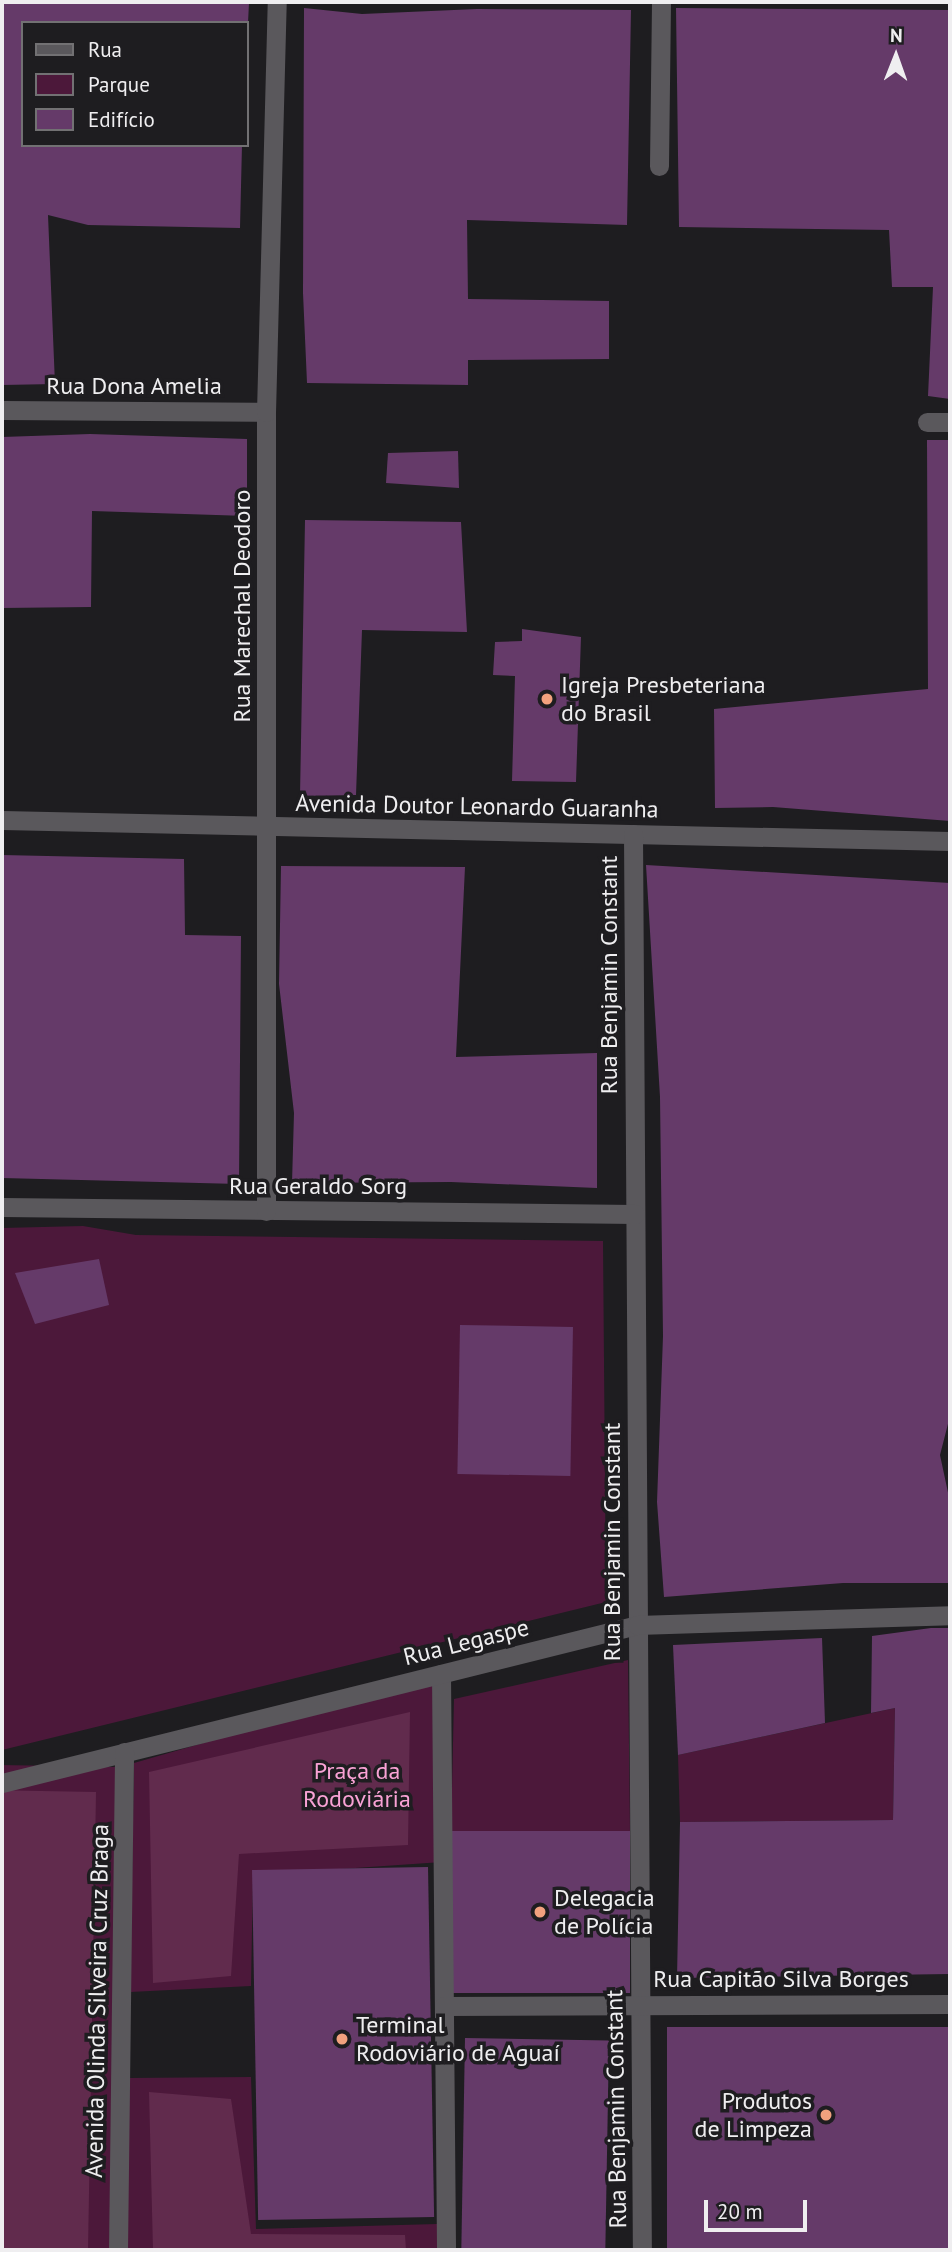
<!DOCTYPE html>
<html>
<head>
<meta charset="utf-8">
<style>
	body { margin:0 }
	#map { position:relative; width:952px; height:2252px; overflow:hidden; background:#1e1d20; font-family:"PT Sans",sans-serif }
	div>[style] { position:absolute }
	.green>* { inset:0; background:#4c183a; transform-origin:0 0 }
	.forest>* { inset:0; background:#612b4d; transform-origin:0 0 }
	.building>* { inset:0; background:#653a69; transform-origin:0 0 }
	.minor>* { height:19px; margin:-9.5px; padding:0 9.5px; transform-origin:9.5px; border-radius:9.5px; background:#5a585c }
	.dots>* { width:19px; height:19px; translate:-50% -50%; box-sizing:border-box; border:4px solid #1e1d20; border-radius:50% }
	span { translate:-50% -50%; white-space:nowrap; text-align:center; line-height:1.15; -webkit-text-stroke:7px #1e1d20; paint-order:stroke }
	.street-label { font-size:24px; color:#efeef0 }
	.poi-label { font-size:24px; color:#efeef0 }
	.left { translate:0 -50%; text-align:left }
	.right { translate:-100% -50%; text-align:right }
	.park-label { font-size:24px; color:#f9a2d5 }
	.frame { position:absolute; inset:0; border:4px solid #efeef0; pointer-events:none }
	.legend { position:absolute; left:21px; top:21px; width:228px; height:126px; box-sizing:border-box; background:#1e1d20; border:2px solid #727173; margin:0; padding:9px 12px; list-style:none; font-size:21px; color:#efeef0 }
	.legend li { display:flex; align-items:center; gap:14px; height:35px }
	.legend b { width:35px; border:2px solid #727173 }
	.north { position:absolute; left:861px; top:21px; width:70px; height:70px; -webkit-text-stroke:5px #1e1d20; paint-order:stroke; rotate:1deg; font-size:19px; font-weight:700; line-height:28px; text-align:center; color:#efeef0 }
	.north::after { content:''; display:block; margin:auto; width:24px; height:32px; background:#efeef0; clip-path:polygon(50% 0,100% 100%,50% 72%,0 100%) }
	.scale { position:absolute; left:704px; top:2200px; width:103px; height:32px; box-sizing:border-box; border:4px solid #efeef0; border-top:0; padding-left:9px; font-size:21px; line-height:24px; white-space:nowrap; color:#efeef0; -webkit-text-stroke:5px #1e1d20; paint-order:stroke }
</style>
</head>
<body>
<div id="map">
	<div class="green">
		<i style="clip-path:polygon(83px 1226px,136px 1235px,603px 1241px,606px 1602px,2px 1750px,2px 1228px)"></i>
		<i style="clip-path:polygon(628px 1660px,630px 1831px,451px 1832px,454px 1699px)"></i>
		<i style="clip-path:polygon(441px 1674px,442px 1862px,253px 1875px,251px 1986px,130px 1992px,134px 1763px)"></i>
		<i style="clip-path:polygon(895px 1708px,893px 1820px,680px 1822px,678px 1755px)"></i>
		<i style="left:118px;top:1767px;width:483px;height:119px;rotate:91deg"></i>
		<i style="clip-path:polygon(251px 2077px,256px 2229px,437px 2224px,438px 2250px,123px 2250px,128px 2078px)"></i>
	</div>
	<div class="forest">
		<i style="clip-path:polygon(410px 1712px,408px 1845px,239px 1854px,231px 1976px,153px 1983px,149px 1772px)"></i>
		<i style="left:96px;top:1792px;width:458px;height:96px;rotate:91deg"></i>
		<i style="clip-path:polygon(149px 2092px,231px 2099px,251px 2234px,405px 2235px,406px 2250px,153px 2250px)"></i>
	</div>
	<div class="building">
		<i style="clip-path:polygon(2px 2px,249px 3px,248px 23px,23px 23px,23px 145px,242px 145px,240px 228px,88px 225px,48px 215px,55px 384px,2px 385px)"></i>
		<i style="clip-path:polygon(304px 8px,362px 14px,477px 9px,631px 10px,627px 225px,467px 220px,468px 299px,609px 301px,609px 359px,468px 360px,468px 385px,307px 383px,303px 293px)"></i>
		<i style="clip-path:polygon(676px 8px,950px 10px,950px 399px,928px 396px,933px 287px,892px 287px,889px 230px,679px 227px)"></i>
		<i style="clip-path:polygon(90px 434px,247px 439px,247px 516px,92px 511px,91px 607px,2px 608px,2px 437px)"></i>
		<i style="clip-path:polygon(927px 440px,950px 440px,950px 821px,773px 807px,715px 808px,714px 709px,928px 689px)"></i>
		<i style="clip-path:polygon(458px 451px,459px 488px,386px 483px,388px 453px)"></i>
		<i style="clip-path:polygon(305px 520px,461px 522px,467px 632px,362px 630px,356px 795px,300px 796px)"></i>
		<i style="clip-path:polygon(522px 629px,581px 637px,576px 782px,512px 781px,515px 676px,493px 675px,495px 642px,522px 641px)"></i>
		<i style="clip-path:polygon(2px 855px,184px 859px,185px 935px,241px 936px,239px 1184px,2px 1178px)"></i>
		<i style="clip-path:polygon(646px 865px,950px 883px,950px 1416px,940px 1455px,950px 1502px,950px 1583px,843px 1583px,664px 1597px,657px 1502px,663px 1336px,660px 1097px)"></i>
		<i style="clip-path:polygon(281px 866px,465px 867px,456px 1057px,597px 1053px,597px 1188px,451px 1182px,292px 1183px,294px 1113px,279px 984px)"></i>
		<i style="clip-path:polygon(99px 1259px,109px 1305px,35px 1324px,15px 1273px)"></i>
		<i style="left:460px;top:1325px;width:113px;height:149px;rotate:1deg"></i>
		<i style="clip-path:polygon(931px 1628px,950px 1628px,950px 1974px,677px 1978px,680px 1822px,893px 1820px,895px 1708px,871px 1713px,872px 1636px)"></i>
		<i style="clip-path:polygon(822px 1638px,825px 1723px,678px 1755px,673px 1645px)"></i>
		<i style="left:630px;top:1831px;width:162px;height:179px;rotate:90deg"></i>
		<i style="left:428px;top:1867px;width:350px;height:176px;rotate:89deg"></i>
		<i style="left:950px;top:2027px;width:223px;height:283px;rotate:90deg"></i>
		<i style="left:465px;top:2038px;width:144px;height:212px;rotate:1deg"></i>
	</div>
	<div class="minor">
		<i style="left:659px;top:166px;width:164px;rotate:-89.3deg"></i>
		<i style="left:2px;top:410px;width:264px;rotate:0.4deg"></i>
		<i style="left:927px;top:422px;width:23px"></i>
		<i style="left:2px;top:820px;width:948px;rotate:1.27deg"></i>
		<i style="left:633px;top:834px;width:1416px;rotate:89.64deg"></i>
		<i style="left:2px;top:1207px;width:633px;rotate:0.63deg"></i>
		<i style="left:266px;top:1211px;width:799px;rotate:-90deg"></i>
		<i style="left:266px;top:412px;width:410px;rotate:-88.5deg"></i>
		<i style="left:441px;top:1674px;width:576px;rotate:89.5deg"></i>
		<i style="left:2px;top:1783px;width:654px;rotate:-13.97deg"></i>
		<i style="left:637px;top:1625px;width:313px;rotate:-1.8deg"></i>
		<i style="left:444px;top:2006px;width:506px;rotate:-0.23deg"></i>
		<i style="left:118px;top:2250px;width:498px;rotate:-89.3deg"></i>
	</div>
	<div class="dots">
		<i style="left:547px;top:699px;background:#f2a17e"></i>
		<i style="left:540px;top:1912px;background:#f2a17e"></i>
		<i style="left:342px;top:2039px;background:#f2a17e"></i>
		<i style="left:826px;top:2115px;background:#f2a17e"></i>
	</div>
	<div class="street-label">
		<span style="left:134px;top:386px">Rua Dona Amelia</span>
		<span style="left:242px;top:606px;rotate:-90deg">Rua Marechal Deodoro</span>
		<span style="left:477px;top:806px;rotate:1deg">Avenida Doutor Leonardo Guaranha</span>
		<span style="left:609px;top:975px;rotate:-90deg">Rua Benjamin Constant</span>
		<span style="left:318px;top:1186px">Rua Geraldo Sorg</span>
		<span style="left:612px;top:1542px;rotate:-90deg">Rua Benjamin Constant</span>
		<span style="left:466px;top:1642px;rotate:-14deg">Rua Legaspe</span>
		<span style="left:781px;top:1979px">Rua Capitão Silva Borges</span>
		<span style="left:97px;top:2001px;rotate:-89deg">Avenida Olinda Silveira Cruz Braga</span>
		<span style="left:616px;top:2109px;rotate:-91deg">Rua Benjamin Constant</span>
	</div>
	<div class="poi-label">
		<span class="left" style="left:561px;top:699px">Igreja Presbeteriana<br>do Brasil</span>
		<span class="left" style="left:554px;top:1912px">Delegacia<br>de Polícia</span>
		<span class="left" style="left:356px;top:2039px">Terminal<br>Rodoviário de Aguaí</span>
		<span class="right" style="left:812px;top:2115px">Produtos<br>de Limpeza</span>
	</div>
	<div class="park-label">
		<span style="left:357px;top:1785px">Praça da<br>Rodoviária</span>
	</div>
	<div class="frame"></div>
	<ul class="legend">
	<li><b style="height:9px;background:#5a585c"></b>Rua</li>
	<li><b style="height:19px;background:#4c183a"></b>Parque</li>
	<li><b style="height:19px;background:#653a69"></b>Edifício</li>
	</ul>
	<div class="north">N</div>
	<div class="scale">20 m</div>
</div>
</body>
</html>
